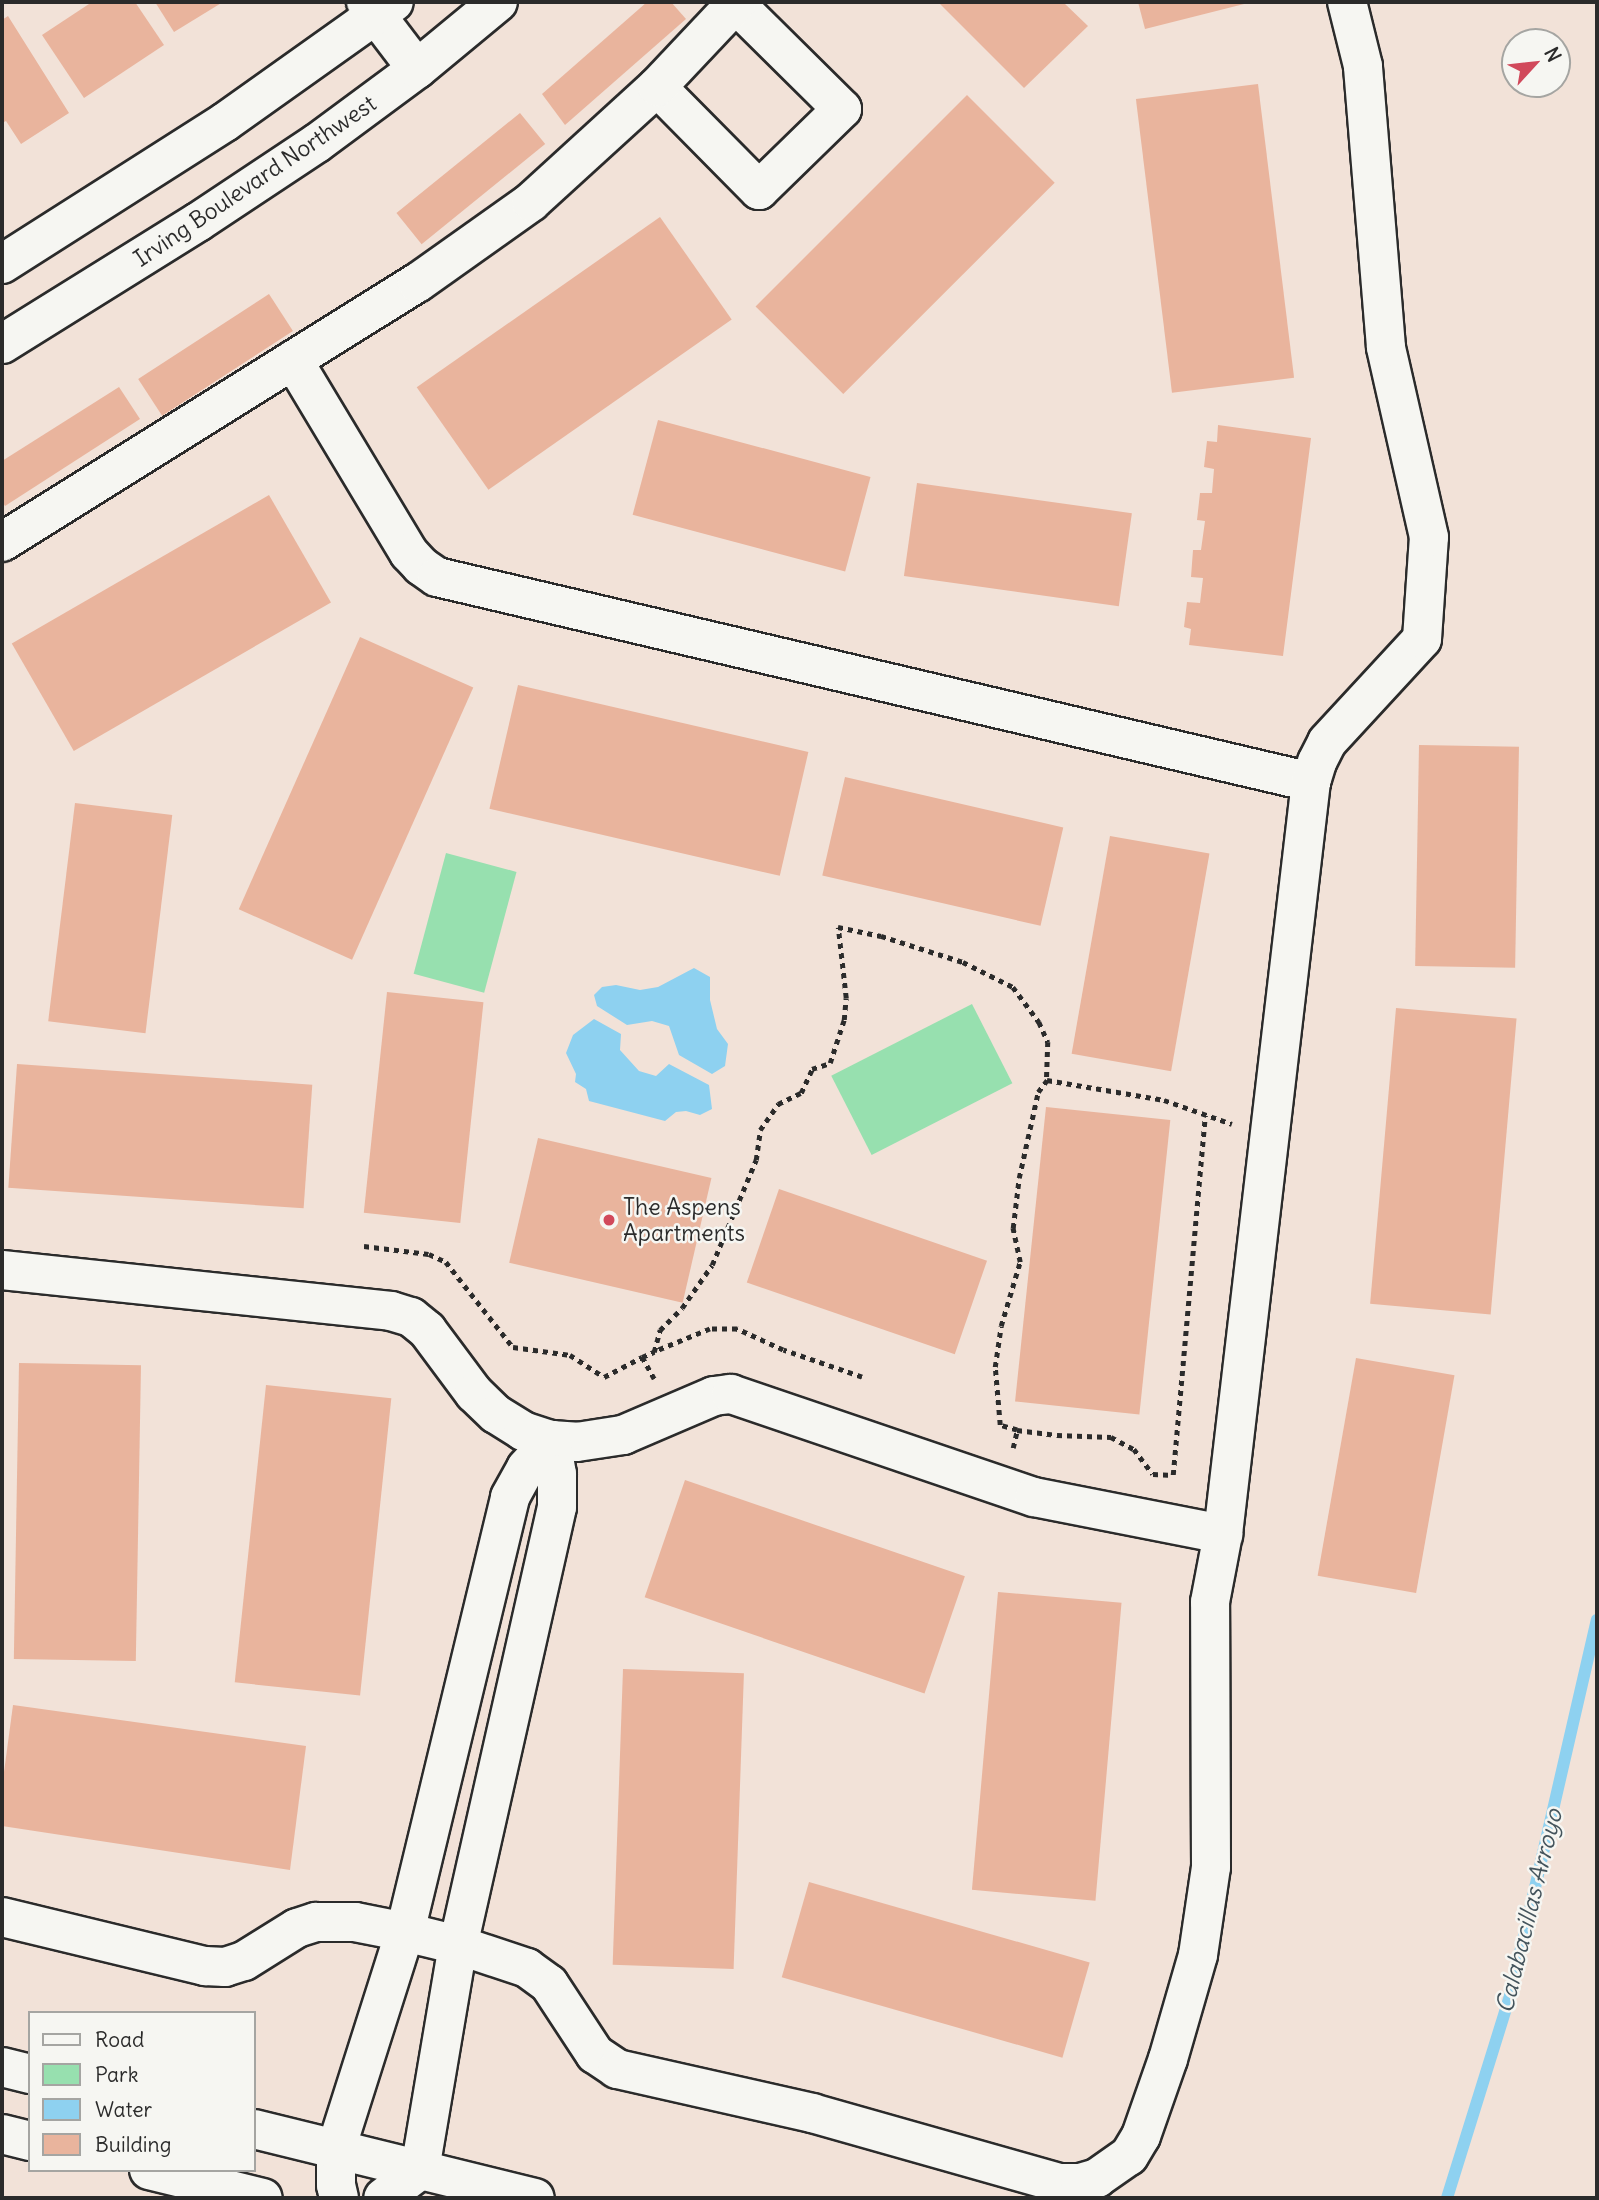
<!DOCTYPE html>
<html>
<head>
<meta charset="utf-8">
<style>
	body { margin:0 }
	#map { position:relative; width:1599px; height:2200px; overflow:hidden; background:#f2e2d8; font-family:Delius,sans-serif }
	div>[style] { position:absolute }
	.green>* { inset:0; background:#97e0af; transform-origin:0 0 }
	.water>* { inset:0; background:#8ed1f0 }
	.stream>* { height:12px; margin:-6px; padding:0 6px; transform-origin:6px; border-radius:6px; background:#8ed1f0 }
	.building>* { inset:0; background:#e9b49d; transform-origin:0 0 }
	.path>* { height:4.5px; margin-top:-2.25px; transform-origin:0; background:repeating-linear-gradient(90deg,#2b2b2b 0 5px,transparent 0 10px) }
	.roads { filter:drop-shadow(2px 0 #2b2b2b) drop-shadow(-2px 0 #2b2b2b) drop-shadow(0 2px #2b2b2b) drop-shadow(0 -2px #2b2b2b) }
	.minor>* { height:38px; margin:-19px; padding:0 19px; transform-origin:19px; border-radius:19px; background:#f6f6f2 }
	.major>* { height:38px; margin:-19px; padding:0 19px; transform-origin:19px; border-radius:19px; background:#f6f6f2 }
	.dots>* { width:19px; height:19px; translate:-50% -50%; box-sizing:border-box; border:4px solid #f6f6f2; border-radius:50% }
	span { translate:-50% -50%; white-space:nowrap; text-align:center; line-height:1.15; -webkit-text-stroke:5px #f6f6f2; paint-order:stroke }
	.street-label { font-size:23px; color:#2b2b2b }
	.poi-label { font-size:23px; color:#2b2b2b }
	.left { translate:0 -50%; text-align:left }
	.water-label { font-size:24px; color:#44545c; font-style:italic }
	.frame { position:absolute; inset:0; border:4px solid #2b2b2b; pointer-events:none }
	.legend { position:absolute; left:28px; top:2011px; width:228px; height:161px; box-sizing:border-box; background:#f6f6f2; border:2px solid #a5a5a2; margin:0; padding:9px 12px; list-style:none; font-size:21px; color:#2b2b2b }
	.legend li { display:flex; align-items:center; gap:14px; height:35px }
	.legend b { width:35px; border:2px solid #a5a5a2 }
	.north { position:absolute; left:1501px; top:28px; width:70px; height:70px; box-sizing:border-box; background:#f6f6f2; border:2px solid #a5a5a2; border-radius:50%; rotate:63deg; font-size:19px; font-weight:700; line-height:28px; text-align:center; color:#2b2b2b }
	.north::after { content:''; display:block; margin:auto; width:24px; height:32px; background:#d1495b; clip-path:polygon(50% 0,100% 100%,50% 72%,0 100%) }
</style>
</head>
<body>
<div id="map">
	<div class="green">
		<i style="left:446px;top:853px;width:73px;height:125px;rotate:15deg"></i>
		<i style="left:972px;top:1004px;width:89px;height:158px;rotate:63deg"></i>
	</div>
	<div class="water">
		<i style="clip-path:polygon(694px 968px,710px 977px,710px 1000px,717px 1029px,728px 1044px,725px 1066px,712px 1074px,679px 1055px,669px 1026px,652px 1021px,627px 1025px,597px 1006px,594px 995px,602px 987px,616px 985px,640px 990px,658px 987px)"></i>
		<i style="clip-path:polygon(594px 1019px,621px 1034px,620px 1050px,639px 1071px,656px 1076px,669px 1064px,709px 1085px,712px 1109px,700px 1115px,686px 1111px,676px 1112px,665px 1121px,589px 1101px,586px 1089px,575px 1082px,576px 1074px,566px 1053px,573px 1035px)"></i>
	</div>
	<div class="stream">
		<i style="left:1447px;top:2198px;width:212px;rotate:-72.7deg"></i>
		<i style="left:1510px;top:1996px;width:386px;rotate:-77deg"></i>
	</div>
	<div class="building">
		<i style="clip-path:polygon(92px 2px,135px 2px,164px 45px,84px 98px,42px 35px)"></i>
		<i style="clip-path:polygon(155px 2px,223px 2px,174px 32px)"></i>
		<i style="clip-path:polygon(647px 2px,671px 2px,686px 19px,565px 125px,542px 94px)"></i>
		<i style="clip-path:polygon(938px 2px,1063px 2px,1088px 26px,1024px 88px)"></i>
		<i style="clip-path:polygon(1138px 2px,1248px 2px,1248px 3px,1145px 29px)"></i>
		<i style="clip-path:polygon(8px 16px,69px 113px,21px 144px,6px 121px,2px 123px,2px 20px)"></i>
		<i style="left:1258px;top:84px;width:296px;height:123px;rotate:83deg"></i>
		<i style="left:967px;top:95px;width:124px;height:299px;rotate:45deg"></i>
		<i style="left:520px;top:113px;width:40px;height:159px;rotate:51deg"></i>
		<i style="left:660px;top:217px;width:125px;height:297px;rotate:55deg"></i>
		<i style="left:269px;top:294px;width:44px;height:156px;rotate:57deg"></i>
		<i style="clip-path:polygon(119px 387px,140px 419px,5px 506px,2px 501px,2px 461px)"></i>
		<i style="left:658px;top:420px;width:220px;height:98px;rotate:15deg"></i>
		<i style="clip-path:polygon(1218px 425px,1311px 438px,1283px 656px,1189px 645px,1191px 629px,1184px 627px,1187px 602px,1200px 603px,1203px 578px,1191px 577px,1193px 550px,1201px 550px,1205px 521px,1197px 520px,1200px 493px,1212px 493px,1214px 469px,1204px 467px,1207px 441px,1217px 442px)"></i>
		<i style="left:917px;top:483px;width:217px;height:94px;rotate:8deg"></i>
		<i style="left:269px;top:495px;width:124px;height:297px;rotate:60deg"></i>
		<i style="left:360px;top:637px;width:124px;height:298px;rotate:24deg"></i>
		<i style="left:518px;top:685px;width:298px;height:127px;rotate:13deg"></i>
		<i style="left:1419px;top:745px;width:100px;height:221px;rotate:1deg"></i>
		<i style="left:845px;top:777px;width:224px;height:101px;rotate:13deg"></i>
		<i style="left:75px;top:803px;width:98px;height:220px;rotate:7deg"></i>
		<i style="left:1110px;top:836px;width:101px;height:221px;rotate:10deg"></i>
		<i style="left:387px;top:992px;width:97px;height:222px;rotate:6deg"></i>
		<i style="left:1396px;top:1008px;width:121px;height:297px;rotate:5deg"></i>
		<i style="left:17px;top:1064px;width:296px;height:124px;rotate:4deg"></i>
		<i style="left:1046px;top:1107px;width:125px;height:296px;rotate:6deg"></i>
		<i style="left:538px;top:1138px;width:178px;height:128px;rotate:13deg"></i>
		<i style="left:779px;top:1189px;width:220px;height:99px;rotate:19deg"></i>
		<i style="left:1356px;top:1358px;width:100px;height:221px;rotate:10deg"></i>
		<i style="left:19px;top:1363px;width:122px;height:296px;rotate:1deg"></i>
		<i style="left:266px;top:1385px;width:126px;height:299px;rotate:6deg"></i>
		<i style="left:685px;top:1480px;width:296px;height:124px;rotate:19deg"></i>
		<i style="left:998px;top:1592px;width:124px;height:299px;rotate:5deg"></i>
		<i style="left:623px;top:1669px;width:121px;height:296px;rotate:2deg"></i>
		<i style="clip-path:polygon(13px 1705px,306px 1746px,290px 1870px,2px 1826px,2px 1787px)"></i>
		<i style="left:809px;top:1882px;width:292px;height:99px;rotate:16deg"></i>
	</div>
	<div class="path">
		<i style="left:364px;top:1246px;width:65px;rotate:7deg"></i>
		<i style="left:429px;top:1254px;width:19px;rotate:25deg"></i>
		<i style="left:446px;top:1262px;width:108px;rotate:51.8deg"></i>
		<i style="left:513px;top:1347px;width:58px;rotate:8deg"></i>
		<i style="left:570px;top:1355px;width:40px;rotate:32.9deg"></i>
		<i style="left:604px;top:1377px;width:43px;rotate:-27.8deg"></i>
		<i style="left:862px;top:1377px;width:83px;rotate:-161.1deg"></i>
		<i style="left:783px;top:1350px;width:51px;rotate:-155.5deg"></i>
		<i style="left:737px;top:1329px;width:27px;rotate:180deg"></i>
		<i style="left:710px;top:1329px;width:61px;rotate:157.7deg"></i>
		<i style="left:654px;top:1352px;width:23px;rotate:-75deg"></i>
		<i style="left:660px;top:1330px;width:31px;rotate:-45deg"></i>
		<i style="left:682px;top:1308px;width:52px;rotate:-55.1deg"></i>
		<i style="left:712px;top:1265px;width:114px;rotate:-67.3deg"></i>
		<i style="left:756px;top:1160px;width:30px;rotate:-82deg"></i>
		<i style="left:760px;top:1130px;width:32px;rotate:-55deg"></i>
		<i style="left:778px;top:1104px;width:25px;rotate:-26deg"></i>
		<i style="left:801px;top:1093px;width:26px;rotate:-65deg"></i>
		<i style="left:812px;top:1069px;width:19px;rotate:-18deg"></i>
		<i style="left:830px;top:1063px;width:45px;rotate:-72deg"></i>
		<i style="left:844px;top:1020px;width:22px;rotate:-85deg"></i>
		<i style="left:846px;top:998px;width:71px;rotate:-96.4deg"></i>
		<i style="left:838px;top:927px;width:44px;rotate:11.8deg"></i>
		<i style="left:881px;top:936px;width:86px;rotate:17.6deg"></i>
		<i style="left:963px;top:962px;width:56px;rotate:26.6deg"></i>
		<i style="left:1013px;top:987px;width:44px;rotate:53.4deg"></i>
		<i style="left:1039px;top:1022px;width:22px;rotate:66deg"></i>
		<i style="left:1048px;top:1042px;width:38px;rotate:92deg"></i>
		<i style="left:654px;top:1379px;width:25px;rotate:-119deg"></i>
		<i style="left:642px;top:1357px;width:13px;rotate:-23deg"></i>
		<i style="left:1017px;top:1430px;width:40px;rotate:7.1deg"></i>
		<i style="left:1057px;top:1435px;width:54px;rotate:2.1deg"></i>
		<i style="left:1111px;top:1437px;width:26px;rotate:28deg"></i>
		<i style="left:1134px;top:1449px;width:31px;rotate:53deg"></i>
		<i style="left:1153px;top:1474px;width:20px;rotate:3deg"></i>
		<i style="left:1173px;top:1475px;width:361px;rotate:-84.9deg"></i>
		<i style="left:1013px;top:1448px;width:18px;rotate:-77deg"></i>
		<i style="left:1017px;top:1430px;width:18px;rotate:-164deg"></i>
		<i style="left:1000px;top:1425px;width:58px;rotate:-94.9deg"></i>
		<i style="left:995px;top:1367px;width:41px;rotate:-81.7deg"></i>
		<i style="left:1001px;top:1326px;width:67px;rotate:-73.5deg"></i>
		<i style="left:1020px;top:1262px;width:35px;rotate:-102deg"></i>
		<i style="left:1013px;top:1228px;width:50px;rotate:-83.2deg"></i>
		<i style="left:1019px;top:1178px;width:88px;rotate:-77.5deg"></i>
		<i style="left:1038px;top:1092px;width:15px;rotate:-53deg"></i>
		<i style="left:1047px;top:1080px;width:119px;rotate:9.7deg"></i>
		<i style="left:1164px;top:1100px;width:72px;rotate:19.4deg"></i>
	</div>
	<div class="roads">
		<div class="minor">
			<i style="left:366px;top:2px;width:84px;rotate:52.7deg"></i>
			<i style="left:657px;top:87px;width:145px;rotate:45.3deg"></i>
			<i style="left:759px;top:190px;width:116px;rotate:-44.3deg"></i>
			<i style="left:842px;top:109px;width:149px;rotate:-135.3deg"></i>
			<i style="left:2px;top:264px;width:264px;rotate:-32.5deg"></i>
			<i style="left:225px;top:122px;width:207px;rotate:-35.4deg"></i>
			<i style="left:2px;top:344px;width:231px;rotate:-31.9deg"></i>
			<i style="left:198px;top:222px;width:143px;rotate:-33.6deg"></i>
			<i style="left:317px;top:143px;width:124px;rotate:-36.5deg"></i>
			<i style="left:417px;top:69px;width:105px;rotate:-39.6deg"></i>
			<i style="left:293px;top:360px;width:225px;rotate:59deg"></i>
			<i style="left:409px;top:553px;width:18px;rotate:47deg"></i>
			<i style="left:421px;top:566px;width:19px;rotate:35deg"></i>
			<i style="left:437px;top:577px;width:898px;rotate:13.2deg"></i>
			<i style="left:2px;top:542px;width:489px;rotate:-32deg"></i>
			<i style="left:417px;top:283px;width:140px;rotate:-35.4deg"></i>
			<i style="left:531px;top:202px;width:171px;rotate:-42.4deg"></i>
			<i style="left:657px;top:87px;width:117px;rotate:-46.7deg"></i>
			<i style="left:2px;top:1270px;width:391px;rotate:6deg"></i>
			<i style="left:391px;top:1311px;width:21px;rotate:17deg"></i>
			<i style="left:411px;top:1317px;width:21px;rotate:39deg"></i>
			<i style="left:427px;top:1330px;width:79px;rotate:53.3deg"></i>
			<i style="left:474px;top:1393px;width:30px;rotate:44deg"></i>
			<i style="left:496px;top:1414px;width:32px;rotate:32deg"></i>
			<i style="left:523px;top:1431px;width:29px;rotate:18deg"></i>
			<i style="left:551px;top:1440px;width:26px;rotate:4deg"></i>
			<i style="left:577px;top:1442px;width:47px;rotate:-8.7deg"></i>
			<i style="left:623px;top:1435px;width:99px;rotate:-23.2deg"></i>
			<i style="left:714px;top:1396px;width:17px;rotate:-7deg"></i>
			<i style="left:731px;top:1394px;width:320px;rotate:18.8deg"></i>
			<i style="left:1034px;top:1497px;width:193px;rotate:11.1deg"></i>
			<i style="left:2px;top:1917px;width:209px;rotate:13.6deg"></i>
			<i style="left:205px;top:1966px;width:20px;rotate:3deg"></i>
			<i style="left:225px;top:1967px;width:20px;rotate:-18deg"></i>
			<i style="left:244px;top:1961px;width:62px;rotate:-31.9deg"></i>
			<i style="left:297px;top:1928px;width:20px;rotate:-18deg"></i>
			<i style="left:316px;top:1922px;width:39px"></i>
			<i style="left:355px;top:1922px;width:51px;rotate:11.3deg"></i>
			<i style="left:405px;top:1932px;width:55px;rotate:13.8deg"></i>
			<i style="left:458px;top:1945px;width:73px;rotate:18.4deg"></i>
			<i style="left:527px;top:1968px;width:27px;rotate:36deg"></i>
			<i style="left:549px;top:1984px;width:84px;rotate:56.7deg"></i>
			<i style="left:595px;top:2054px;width:27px;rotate:34deg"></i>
			<i style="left:617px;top:2069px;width:200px;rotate:12.7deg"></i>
			<i style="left:812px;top:2113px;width:258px;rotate:15.8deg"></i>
			<i style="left:1060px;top:2183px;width:20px"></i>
			<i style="left:1080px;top:2183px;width:18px;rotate:-16deg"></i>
			<i style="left:1097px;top:2178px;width:39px;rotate:-35deg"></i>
			<i style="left:1129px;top:2156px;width:23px;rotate:-59deg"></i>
			<i style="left:1141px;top:2136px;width:82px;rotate:-70.7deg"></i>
			<i style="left:1168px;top:2059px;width:108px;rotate:-73.9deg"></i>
			<i style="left:1198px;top:1955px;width:89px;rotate:-81.6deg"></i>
			<i style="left:1211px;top:1867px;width:265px;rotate:-90.2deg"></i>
			<i style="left:1210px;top:1602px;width:69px;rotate:-79.2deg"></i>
			<i style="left:1223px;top:1534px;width:757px;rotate:-83.33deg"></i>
			<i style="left:1311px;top:782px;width:21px;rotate:-73deg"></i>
			<i style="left:1317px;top:762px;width:22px;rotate:-63deg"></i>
			<i style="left:1327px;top:742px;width:140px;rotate:-47.3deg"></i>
			<i style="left:1422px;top:639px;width:102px;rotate:-86.1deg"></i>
			<i style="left:1429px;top:537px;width:195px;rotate:-102.8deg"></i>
			<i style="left:1386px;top:347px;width:282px;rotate:-94.7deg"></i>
			<i style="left:1363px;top:66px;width:66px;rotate:-104deg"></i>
			<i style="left:339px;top:2198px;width:13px;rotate:-103deg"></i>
			<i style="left:336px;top:2185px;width:36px;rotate:-90deg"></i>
			<i style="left:336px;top:2149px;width:228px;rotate:-72.4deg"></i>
			<i style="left:405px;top:1932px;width:447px;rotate:-76.4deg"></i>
			<i style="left:510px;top:1497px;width:33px;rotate:-61deg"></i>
			<i style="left:526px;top:1468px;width:38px;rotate:-48deg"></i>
			<i style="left:551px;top:1440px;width:35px;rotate:80deg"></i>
			<i style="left:557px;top:1474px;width:33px;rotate:90deg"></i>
			<i style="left:557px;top:1507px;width:449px;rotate:102.7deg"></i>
			<i style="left:458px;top:1945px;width:228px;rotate:99.6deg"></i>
			<i style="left:420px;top:2170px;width:46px;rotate:142.9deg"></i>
		</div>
		<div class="major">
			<i style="left:2px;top:2067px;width:29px;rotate:14deg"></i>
			<i style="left:254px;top:2129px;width:289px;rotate:13.8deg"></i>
			<i style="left:2px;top:2134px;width:29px;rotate:14deg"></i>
			<i style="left:149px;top:2170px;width:117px;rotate:13.8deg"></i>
		</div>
	</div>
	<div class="dots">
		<i style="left:609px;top:1220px;background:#d1495b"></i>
	</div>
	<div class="street-label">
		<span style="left:255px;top:181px;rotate:-34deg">Irving Boulevard Northwest</span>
	</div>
	<div class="poi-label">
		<span class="left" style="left:623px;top:1220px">The Aspens<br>Apartments</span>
	</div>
	<div class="water-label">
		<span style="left:1529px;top:1911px;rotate:-76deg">Calabacillas Arroyo</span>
	</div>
	<div class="frame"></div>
	<ul class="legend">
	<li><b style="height:9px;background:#f6f6f2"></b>Road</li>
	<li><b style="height:19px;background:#97e0af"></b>Park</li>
	<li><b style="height:19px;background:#8ed1f0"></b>Water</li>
	<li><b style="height:19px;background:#e9b49d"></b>Building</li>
	</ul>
	<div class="north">N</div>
</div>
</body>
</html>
